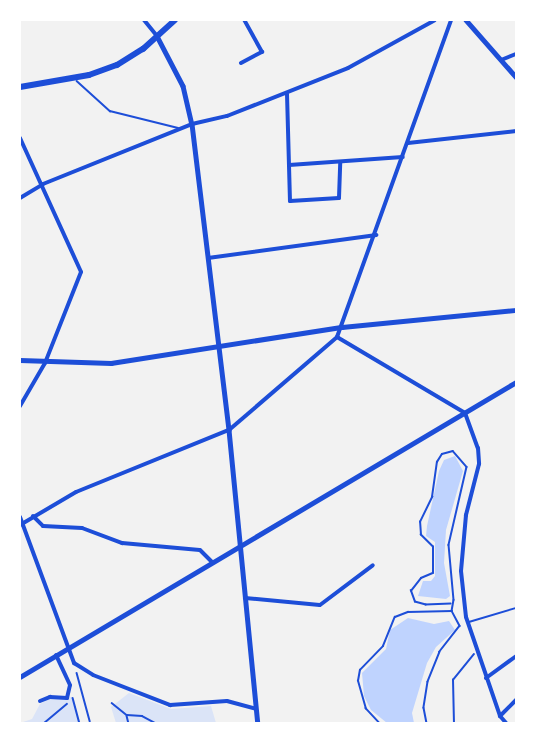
<!DOCTYPE html>
<html>
<head>
<meta charset="utf-8">
<style>
	body { margin:0 }
	#map { position:relative; width:536px; height:743px; overflow:hidden; background:#f2f2f2; font-family:"Fira Sans Condensed",sans-serif }
	div>[style] { position:absolute }
	.green>* { inset:0; background:#dbe4f7 }
	.water>* { inset:0; background:#bfd3fe }
	.path>* { height:1.5px; margin:-0.75px; padding:0 0.75px; transform-origin:0.75px; border-radius:0.75px; background:#1d4ed8 }
	.service>* { height:1.5px; margin:-0.75px; padding:0 0.75px; transform-origin:0.75px; border-radius:0.75px; background:#1d4ed8 }
	.minor>* { height:4px; margin:-2px; padding:0 2px; transform-origin:2px; border-radius:2px; background:#1d4ed8 }
	.tertiary>* { height:4.5px; margin:-2.25px; padding:0 2.25px; transform-origin:2.25px; border-radius:2.25px; background:#1d4ed8 }
	.secondary>* { height:4.5px; margin:-2.25px; padding:0 2.25px; transform-origin:2.25px; border-radius:2.25px; background:#1d4ed8 }
	.trunk>* { height:6px; margin:-3px; padding:0 3px; transform-origin:3px; border-radius:3px; background:#1d4ed8 }
	span { translate:-50% -50%; white-space:nowrap; text-align:center; line-height:1.15; -webkit-text-stroke:6px #fff; paint-order:stroke }
	.frame { position:absolute; inset:0; border:21px solid #fff; pointer-events:none }
</style>
</head>
<body>
<div id="map">
	<div class="green">
		<i style="clip-path:polygon(129px 693px,171px 709px,211px 706px,216px 723px,116px 723px,111px 707px)"></i>
		<i style="clip-path:polygon(72px 697px,80px 723px,20px 723px,32px 719px,40px 704px,49px 699px)"></i>
	</div>
	<div class="water">
		<i style="clip-path:polygon(455px 456px,463px 471px,446px 530px,444px 563px,450px 596px,446px 599px,418px 596px,423px 581px,431px 581px,435px 576px,435px 542px,426px 536px,427px 526px,439px 471px,444px 460px)"></i>
		<i style="clip-path:polygon(408px 618px,434px 624px,449px 621px,455px 630px,436px 647px,427px 663px,412px 713px,414px 723px,387px 723px,371px 710px,364px 696px,362px 673px,386px 649px,390px 630px)"></i>
	</div>
	<div class="path">
		<i style="left:451px;top:604px;width:25px;rotate:178deg"></i>
		<i style="left:426px;top:605px;width:11px;rotate:-165deg"></i>
		<i style="left:415px;top:602px;width:12px;rotate:-110deg"></i>
		<i style="left:411px;top:591px;width:16px;rotate:-52deg"></i>
		<i style="left:421px;top:578px;width:13px;rotate:-23deg"></i>
		<i style="left:433px;top:573px;width:26px;rotate:-90deg"></i>
		<i style="left:433px;top:547px;width:17px;rotate:-135deg"></i>
		<i style="left:421px;top:535px;width:13px;rotate:-94deg"></i>
		<i style="left:420px;top:522px;width:28px;rotate:-64deg"></i>
		<i style="left:432px;top:497px;width:35px;rotate:-82deg"></i>
		<i style="left:437px;top:462px;width:9px;rotate:-58deg"></i>
		<i style="left:442px;top:454px;width:11px;rotate:-15deg"></i>
		<i style="left:453px;top:451px;width:21px;rotate:49deg"></i>
		<i style="left:467px;top:467px;width:80px;rotate:103deg"></i>
		<i style="left:449px;top:545px;width:55px;rotate:84.8deg"></i>
		<i style="left:454px;top:600px;width:11px;rotate:100deg"></i>
		<i style="left:77px;top:673px;width:50px;rotate:74.8deg"></i>
		<i style="left:73px;top:698px;width:27px;rotate:75deg"></i>
		<i style="left:112px;top:703px;width:19px;rotate:39deg"></i>
		<i style="left:127px;top:715px;width:15px;rotate:4deg"></i>
		<i style="left:142px;top:716px;width:17px;rotate:28deg"></i>
		<i style="left:127px;top:716px;width:8px;rotate:76deg"></i>
		<i style="left:43px;top:724px;width:31px;rotate:-40deg"></i>
		<i style="left:380px;top:724px;width:21px;rotate:-133deg"></i>
		<i style="left:366px;top:709px;width:29px;rotate:-106deg"></i>
		<i style="left:358px;top:681px;width:11px;rotate:-80deg"></i>
		<i style="left:360px;top:670px;width:33px;rotate:-46deg"></i>
		<i style="left:383px;top:646px;width:31px;rotate:-68deg"></i>
		<i style="left:395px;top:617px;width:14px;rotate:-21deg"></i>
		<i style="left:408px;top:612px;width:44px;rotate:-1.3deg"></i>
		<i style="left:452px;top:611px;width:17px;rotate:62deg"></i>
		<i style="left:460px;top:626px;width:33px;rotate:128deg"></i>
		<i style="left:440px;top:652px;width:32px;rotate:112deg"></i>
		<i style="left:428px;top:682px;width:26px;rotate:99deg"></i>
		<i style="left:424px;top:708px;width:16px;rotate:79deg"></i>
		<i style="left:454px;top:724px;width:44px;rotate:-91.3deg"></i>
		<i style="left:453px;top:680px;width:33px;rotate:-51deg"></i>
	</div>
	<div class="service">
		<i style="left:77px;top:81px;width:45px;rotate:42.3deg"></i>
		<i style="left:110px;top:111px;width:70px;rotate:14deg"></i>
		<i style="left:469px;top:622px;width:49px;rotate:-16.6deg"></i>
	</div>
	<div class="minor">
		<i style="left:144px;top:20px;width:21px;rotate:51deg"></i>
		<i style="left:501px;top:60px;width:16px;rotate:-22deg"></i>
		<i style="left:241px;top:63px;width:24px;rotate:-28deg"></i>
		<i style="left:262px;top:52px;width:37px;rotate:-119deg"></i>
		<i style="left:287px;top:94px;width:107px;rotate:88.4deg"></i>
		<i style="left:290px;top:201px;width:49px;rotate:-3.5deg"></i>
		<i style="left:339px;top:198px;width:35px;rotate:-88deg"></i>
		<i style="left:20px;top:138px;width:147px;rotate:65.5deg"></i>
		<i style="left:81px;top:272px;width:98px;rotate:111.6deg"></i>
		<i style="left:45px;top:363px;width:50px;rotate:120.2deg"></i>
		<i style="left:408px;top:143px;width:109px;rotate:-6.3deg"></i>
		<i style="left:289px;top:165px;width:114px;rotate:-4deg"></i>
		<i style="left:20px;top:198px;width:27px;rotate:-31deg"></i>
		<i style="left:43px;top:184px;width:161px;rotate:-21.9deg"></i>
		<i style="left:192px;top:124px;width:36px;rotate:-13deg"></i>
		<i style="left:227px;top:116px;width:130px;rotate:-21.6deg"></i>
		<i style="left:348px;top:68px;width:99px;rotate:-28.9deg"></i>
		<i style="left:208px;top:258px;width:170px;rotate:-7.8deg"></i>
		<i style="left:337px;top:337px;width:149px;rotate:30.7deg"></i>
		<i style="left:465px;top:413px;width:37px;rotate:70deg"></i>
		<i style="left:478px;top:448px;width:16px;rotate:86deg"></i>
		<i style="left:479px;top:464px;width:53px;rotate:104.3deg"></i>
		<i style="left:466px;top:515px;width:56px;rotate:95.1deg"></i>
		<i style="left:461px;top:571px;width:46px;rotate:83.8deg"></i>
		<i style="left:466px;top:617px;width:105px;rotate:71deg"></i>
		<i style="left:500px;top:716px;width:11px;rotate:49deg"></i>
		<i style="left:33px;top:516px;width:14px;rotate:45deg"></i>
		<i style="left:43px;top:526px;width:39px;rotate:3deg"></i>
		<i style="left:82px;top:528px;width:43px;rotate:20.6deg"></i>
		<i style="left:122px;top:543px;width:78px;rotate:5.1deg"></i>
		<i style="left:200px;top:550px;width:18px;rotate:45deg"></i>
		<i style="left:20px;top:517px;width:156px;rotate:69.7deg"></i>
		<i style="left:74px;top:663px;width:22px;rotate:32deg"></i>
		<i style="left:93px;top:675px;width:83px;rotate:21.3deg"></i>
		<i style="left:170px;top:705px;width:57px;rotate:-4deg"></i>
		<i style="left:227px;top:701px;width:30px;rotate:15deg"></i>
		<i style="left:20px;top:525px;width:65px;rotate:-30.5deg"></i>
		<i style="left:76px;top:492px;width:165px;rotate:-22.1deg"></i>
		<i style="left:229px;top:430px;width:143px;rotate:-40.7deg"></i>
		<i style="left:337px;top:337px;width:337px;rotate:-70.2deg"></i>
		<i style="left:245px;top:598px;width:75px;rotate:5.3deg"></i>
		<i style="left:320px;top:605px;width:66px;rotate:-37deg"></i>
		<i style="left:486px;top:678px;width:37px;rotate:-36deg"></i>
		<i style="left:40px;top:701px;width:11px;rotate:-22deg"></i>
		<i style="left:50px;top:697px;width:17px;rotate:3deg"></i>
		<i style="left:67px;top:698px;width:13px;rotate:-77deg"></i>
		<i style="left:70px;top:685px;width:33px;rotate:-115deg"></i>
		<i style="left:500px;top:716px;width:23px;rotate:-45deg"></i>
	</div>
	<div class="tertiary">
		<i style="left:466px;top:20px;width:76px;rotate:48.7deg"></i>
		<i style="left:20px;top:677px;width:577px;rotate:-30.74deg"></i>
	</div>
	<div class="secondary">
		<i style="left:157px;top:36px;width:56px;rotate:62.5deg"></i>
		<i style="left:183px;top:86px;width:39px;rotate:77deg"></i>
		<i style="left:192px;top:124px;width:308px;rotate:83.1deg"></i>
		<i style="left:229px;top:430px;width:295px;rotate:84.4deg"></i>
		<i style="left:20px;top:360px;width:91px;rotate:1.9deg"></i>
		<i style="left:111px;top:363px;width:234px;rotate:-8.9deg"></i>
		<i style="left:342px;top:327px;width:175px;rotate:-5.6deg"></i>
	</div>
	<div class="trunk">
		<i style="left:20px;top:87px;width:70px;rotate:-9.9deg"></i>
		<i style="left:89px;top:75px;width:30px;rotate:-20deg"></i>
		<i style="left:117px;top:65px;width:31px;rotate:-32deg"></i>
		<i style="left:143px;top:49px;width:43px;rotate:-42.2deg"></i>
	</div>
	<div class="frame"></div>
</div>
</body>
</html>
